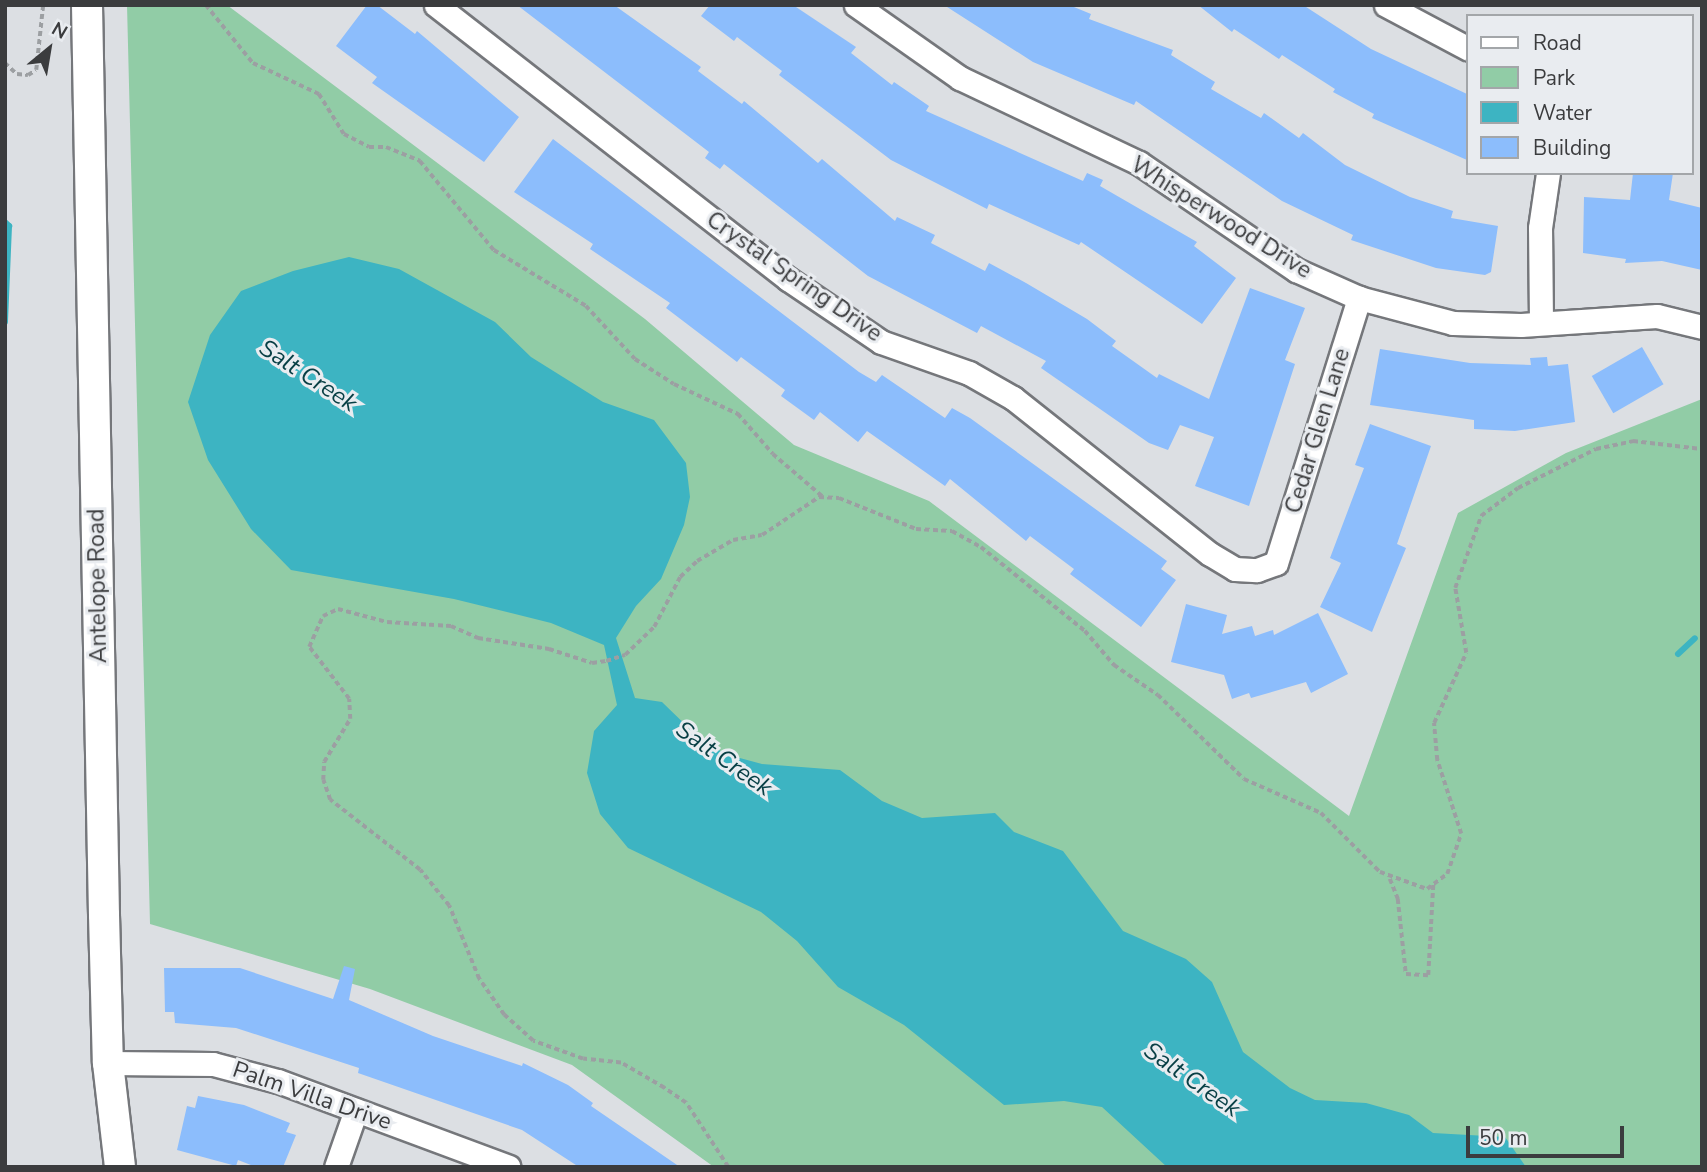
<!DOCTYPE html>
<html>
<head>
<meta charset="utf-8">
<style>
	body { margin:0 }
	#map { position:relative; width:1707px; height:1172px; overflow:hidden; background:#dcdfe3; font-family:"Nunito Sans",sans-serif }
	div>[style] { position:absolute }
	.green>* { inset:0; background:#91cca6 }
	.water>* { inset:0; background:#3db4c2 }
	.stream>* { height:6px; margin:-3px; padding:0 3px; transform-origin:3px; border-radius:3px; background:#3db4c2 }
	.building>* { inset:0; background:#8cbdfc; transform-origin:0 0 }
	.path>* { height:3.5px; margin-top:-1.75px; transform-origin:0; background:repeating-linear-gradient(90deg,#9c9fa2 0 5px,transparent 0 8.5px) }
	.roads { filter:drop-shadow(2px 0 #75777b) drop-shadow(-2px 0 #75777b) drop-shadow(0 2px #75777b) drop-shadow(0 -2px #75777b) }
	.minor>* { height:23px; margin:-11.5px; padding:0 11.5px; transform-origin:11.5px; border-radius:11.5px; background:#fff }
	.tertiary>* { height:30px; margin:-15px; padding:0 15px; transform-origin:15px; border-radius:15px; background:#fff }
	span { translate:-50% -50%; white-space:nowrap; text-align:center; line-height:1.15; -webkit-text-stroke:6px #e9ecf0; paint-order:stroke }
	.street-label { font-size:23px; color:#3b3c3e }
	.water-label { font-size:24px; color:#083f45; font-style:italic }
	.frame { position:absolute; inset:0; border:7px solid #3b3c3e; pointer-events:none }
	.legend { position:absolute; left:1466px; top:14px; width:228px; height:161px; box-sizing:border-box; background:#e9ecf0; border:2px solid #a3a6a9; margin:0; padding:9px 12px; list-style:none; font-size:21px; color:#3b3c3e }
	.legend li { display:flex; align-items:center; gap:14px; height:35px }
	.legend b { width:35px; border:2px solid #a3a6a9 }
	.north { position:absolute; left:14px; top:14px; width:70px; height:70px; -webkit-text-stroke:5px #e9ecf0; paint-order:stroke; rotate:30deg; font-size:19px; font-weight:700; line-height:28px; text-align:center; color:#3b3c3e }
	.north::after { content:''; display:block; margin:auto; width:24px; height:32px; background:#3b3c3e; clip-path:polygon(50% 0,100% 100%,50% 72%,0 100%) }
	.scale { position:absolute; left:1466px; top:1126px; width:158px; height:32px; box-sizing:border-box; border:4px solid #3b3c3e; border-top:0; padding-left:9px; font-size:21px; line-height:24px; white-space:nowrap; color:#3b3c3e; -webkit-text-stroke:5px #e9ecf0; paint-order:stroke }
</style>
</head>
<body>
<div id="map">
	<div class="green">
		<i style="clip-path:polygon(127px 5px,227px 5px,645px 319px,794px 445px,929px 501px,1349px 816px,1458px 513px,1566px 453px,1702px 399px,1702px 1167px,714px 1167px,572px 1065px,370px 989px,150px 924px)"></i>
	</div>
	<div class="water">
		<i style="clip-path:polygon(349px 257px,399px 269px,495px 322px,531px 357px,603px 402px,654px 420px,686px 463px,690px 497px,684px 525px,661px 579px,636px 606px,616px 638px,635px 698px,662px 702px,697px 736px,725px 754px,762px 764px,840px 770px,882px 801px,922px 818px,995px 813px,1014px 832px,1063px 851px,1123px 931px,1186px 959px,1212px 982px,1243px 1052px,1290px 1088px,1315px 1100px,1366px 1103px,1409px 1115px,1433px 1133px,1505px 1137px,1526px 1167px,1167px 1167px,1102px 1107px,1064px 1101px,1004px 1105px,904px 1025px,838px 987px,797px 941px,761px 912px,628px 848px,600px 814px,587px 773px,594px 731px,617px 705px,604px 645px,551px 623px,454px 599px,291px 570px,251px 529px,208px 460px,188px 402px,210px 335px,241px 291px,293px 271px)"></i>
	</div>
	<div class="stream">
		<i style="left:5px;top:222px;width:6px;rotate:45deg"></i>
		<i style="left:9px;top:226px;width:96px;rotate:92.4deg"></i>
		<i style="left:1678px;top:654px;width:23px;rotate:-43deg"></i>
	</div>
	<div class="building">
		<i style="clip-path:polygon(367px 5px,377px 5px,415px 34px,417px 31px,519px 117px,484px 162px,372px 83px,377px 77px,336px 46px)"></i>
		<i style="clip-path:polygon(517px 5px,614px 5px,701px 67px,698px 71px,742px 104px,744px 101px,818px 163px,822px 159px,895px 221px,897px 217px,935px 235px,931px 243px,985px 271px,989px 263px,1026px 283px,1087px 319px,1116px 341px,1112px 346px,1157px 378px,1159px 374px,1209px 399px,1250px 288px,1305px 308px,1285px 360px,1295px 364px,1249px 506px,1195px 486px,1214px 437px,1180px 425px,1168px 450px,1149px 443px,1041px 368px,1046px 361px,981px 326px,977px 333px,868px 276px,724px 164px,720px 169px,705px 158px,709px 152px)"></i>
		<i style="clip-path:polygon(710px 5px,793px 5px,856px 47px,851px 53px,892px 85px,894px 82px,929px 106px,926px 111px,1083px 181px,1087px 173px,1103px 180px,1100px 186px,1197px 242px,1194px 246px,1236px 278px,1202px 324px,1081px 242px,1079px 245px,989px 204px,987px 209px,891px 160px,779px 75px,782px 71px,737px 37px,734px 41px,701px 16px)"></i>
		<i style="clip-path:polygon(944px 5px,1069px 5px,1091px 14px,1089px 19px,1173px 50px,1171px 55px,1215px 82px,1211px 89px,1261px 118px,1264px 113px,1299px 138px,1303px 133px,1345px 165px,1410px 197px,1453px 211px,1451px 218px,1498px 226px,1491px 272px,1485px 275px,1436px 268px,1351px 240px,1353px 235px,1282px 201px,1136px 101px,1134px 105px,1033px 62px)"></i>
		<i style="clip-path:polygon(1198px 5px,1303px 5px,1371px 49px,1467px 94px,1467px 160px,1372px 118px,1374px 114px,1333px 92px,1335px 89px,1282px 55px,1279px 59px,1234px 29px,1232px 32px)"></i>
		<i style="clip-path:polygon(553px 139px,859px 372px,876px 382px,882px 375px,945px 418px,952px 408px,970px 418px,1167px 561px,1161px 569px,1176px 580px,1141px 627px,1070px 574px,1074px 569px,1030px 536px,1026px 541px,950px 479px,945px 486px,867px 431px,858px 442px,820px 412px,814px 420px,781px 396px,785px 390px,741px 357px,737px 362px,666px 308px,670px 303px,590px 249px,593px 244px,514px 192px)"></i>
		<i style="clip-path:polygon(1633px 173px,1673px 173px,1669px 200px,1702px 208px,1702px 270px,1662px 261px,1625px 263px,1626px 259px,1583px 253px,1584px 197px,1630px 200px)"></i>
		<i style="left:1642px;top:347px;width:43px;height:58px;rotate:60deg"></i>
		<i style="clip-path:polygon(1380px 349px,1470px 363px,1531px 365px,1530px 358px,1547px 357px,1548px 366px,1568px 364px,1575px 422px,1515px 431px,1474px 429px,1474px 420px,1370px 405px)"></i>
		<i style="clip-path:polygon(1370px 424px,1431px 446px,1397px 544px,1406px 548px,1372px 632px,1320px 607px,1341px 563px,1330px 558px,1364px 468px,1355px 465px)"></i>
		<i style="clip-path:polygon(1186px 604px,1227px 615px,1222px 634px,1252px 626px,1255px 636px,1273px 630px,1274px 635px,1318px 613px,1348px 674px,1311px 693px,1306px 682px,1251px 698px,1249px 693px,1232px 699px,1224px 675px,1171px 662px)"></i>
		<i style="clip-path:polygon(344px 966px,355px 969px,349px 1000px,433px 1036px,522px 1066px,523px 1063px,568px 1085px,593px 1103px,591px 1106px,680px 1167px,579px 1167px,522px 1130px,358px 1073px,359px 1068px,236px 1028px,175px 1023px,174px 1012px,165px 1012px,164px 968px,240px 968px,333px 999px)"></i>
		<i style="clip-path:polygon(198px 1096px,244px 1105px,290px 1123px,286px 1132px,296px 1135px,283px 1167px,256px 1167px,238px 1160px,236px 1166px,177px 1150px,187px 1106px,195px 1108px)"></i>
	</div>
	<div class="path">
		<i style="left:206px;top:5px;width:75px;rotate:51deg"></i>
		<i style="left:253px;top:63px;width:73px;rotate:25.2deg"></i>
		<i style="left:319px;top:94px;width:47px;rotate:58deg"></i>
		<i style="left:344px;top:134px;width:28px;rotate:27deg"></i>
		<i style="left:369px;top:147px;width:17px"></i>
		<i style="left:386px;top:147px;width:37px;rotate:22deg"></i>
		<i style="left:420px;top:161px;width:116px;rotate:50.3deg"></i>
		<i style="left:494px;top:250px;width:108px;rotate:31.3deg"></i>
		<i style="left:586px;top:306px;width:72px;rotate:47.2deg"></i>
		<i style="left:635px;top:359px;width:46px;rotate:32.7deg"></i>
		<i style="left:674px;top:384px;width:71px;rotate:25.1deg"></i>
		<i style="left:738px;top:414px;width:53px;rotate:48.8deg"></i>
		<i style="left:773px;top:454px;width:65px;rotate:40.6deg"></i>
		<i style="left:5px;top:63px;width:16px;rotate:43deg"></i>
		<i style="left:17px;top:74px;width:11px;rotate:5deg"></i>
		<i style="left:28px;top:75px;width:9px;rotate:-32deg"></i>
		<i style="left:36px;top:70px;width:65px;rotate:-83.9deg"></i>
		<i style="left:1390px;top:879px;width:22px;rotate:68deg"></i>
		<i style="left:1398px;top:899px;width:75px;rotate:83.9deg"></i>
		<i style="left:1406px;top:974px;width:22px;rotate:3deg"></i>
		<i style="left:1428px;top:975px;width:90px;rotate:-86.8deg"></i>
		<i style="left:728px;top:1167px;width:77px;rotate:-123.3deg"></i>
		<i style="left:686px;top:1103px;width:27px;rotate:-146deg"></i>
		<i style="left:664px;top:1088px;width:50px;rotate:-149.8deg"></i>
		<i style="left:621px;top:1063px;width:38px;rotate:-174deg"></i>
		<i style="left:583px;top:1059px;width:53px;rotate:-160.2deg"></i>
		<i style="left:533px;top:1041px;width:39px;rotate:-138deg"></i>
		<i style="left:504px;top:1015px;width:44px;rotate:-124.8deg"></i>
		<i style="left:479px;top:979px;width:79px;rotate:-112.3deg"></i>
		<i style="left:449px;top:906px;width:46px;rotate:-128.9deg"></i>
		<i style="left:420px;top:870px;width:114px;rotate:-142.1deg"></i>
		<i style="left:330px;top:800px;width:21px;rotate:-109deg"></i>
		<i style="left:323px;top:780px;width:18px;rotate:-87deg"></i>
		<i style="left:324px;top:762px;width:50px;rotate:-58.8deg"></i>
		<i style="left:350px;top:719px;width:20px;rotate:-93deg"></i>
		<i style="left:349px;top:699px;width:66px;rotate:-127.6deg"></i>
		<i style="left:309px;top:647px;width:34px;rotate:-66deg"></i>
		<i style="left:323px;top:616px;width:17px;rotate:-25deg"></i>
		<i style="left:338px;top:609px;width:51px;rotate:14.9deg"></i>
		<i style="left:387px;top:622px;width:64px;rotate:3.6deg"></i>
		<i style="left:451px;top:626px;width:30px;rotate:24deg"></i>
		<i style="left:478px;top:638px;width:72px;rotate:8.8deg"></i>
		<i style="left:549px;top:649px;width:45px;rotate:18deg"></i>
		<i style="left:592px;top:663px;width:14px;rotate:-8deg"></i>
		<i style="left:606px;top:661px;width:20px;rotate:-18deg"></i>
		<i style="left:625px;top:655px;width:40px;rotate:-44deg"></i>
		<i style="left:654px;top:627px;width:56px;rotate:-62.5deg"></i>
		<i style="left:680px;top:577px;width:23px;rotate:-43deg"></i>
		<i style="left:697px;top:561px;width:42px;rotate:-30.3deg"></i>
		<i style="left:733px;top:540px;width:29px;rotate:-10deg"></i>
		<i style="left:762px;top:535px;width:69px;rotate:-33.7deg"></i>
		<i style="left:819px;top:497px;width:20px;rotate:3deg"></i>
		<i style="left:839px;top:498px;width:83px;rotate:21.9deg"></i>
		<i style="left:916px;top:529px;width:36px;rotate:3deg"></i>
		<i style="left:952px;top:531px;width:33px;rotate:29deg"></i>
		<i style="left:981px;top:547px;width:134px;rotate:38.9deg"></i>
		<i style="left:1085px;top:631px;width:45px;rotate:49.5deg"></i>
		<i style="left:1114px;top:665px;width:53px;rotate:34.3deg"></i>
		<i style="left:1158px;top:695px;width:120px;rotate:44.3deg"></i>
		<i style="left:1244px;top:779px;width:84px;rotate:23.8deg"></i>
		<i style="left:1321px;top:813px;width:83px;rotate:45deg"></i>
		<i style="left:1380px;top:872px;width:50px;rotate:19.9deg"></i>
		<i style="left:1427px;top:889px;width:25px;rotate:-37deg"></i>
		<i style="left:1447px;top:874px;width:42px;rotate:-70.7deg"></i>
		<i style="left:1461px;top:834px;width:78px;rotate:-108deg"></i>
		<i style="left:1437px;top:760px;width:37px;rotate:-95deg"></i>
		<i style="left:1434px;top:723px;width:77px;rotate:-65.4deg"></i>
		<i style="left:1466px;top:653px;width:66px;rotate:-99.6deg"></i>
		<i style="left:1455px;top:588px;width:77px;rotate:-70.1deg"></i>
		<i style="left:1481px;top:516px;width:46px;rotate:-37.1deg"></i>
		<i style="left:1518px;top:488px;width:87px;rotate:-26.6deg"></i>
		<i style="left:1596px;top:449px;width:38px;rotate:-12deg"></i>
		<i style="left:1633px;top:441px;width:69px;rotate:6.6deg"></i>
	</div>
	<div class="roads">
		<div class="minor">
			<i style="left:436px;top:5px;width:446px;rotate:37.9deg"></i>
			<i style="left:788px;top:279px;width:112px;rotate:34.1deg"></i>
			<i style="left:881px;top:342px;width:93px;rotate:19.4deg"></i>
			<i style="left:969px;top:373px;width:51px;rotate:29.6deg"></i>
			<i style="left:1013px;top:398px;width:251px;rotate:38.4deg"></i>
			<i style="left:1210px;top:554px;width:29px;rotate:31deg"></i>
			<i style="left:1235px;top:569px;width:22px;rotate:3deg"></i>
			<i style="left:1257px;top:570px;width:20px;rotate:-20deg"></i>
			<i style="left:1276px;top:563px;width:278px;rotate:-72.6deg"></i>
			<i style="left:856px;top:5px;width:127px;rotate:35.1deg"></i>
			<i style="left:960px;top:78px;width:198px;rotate:25.4deg"></i>
			<i style="left:1139px;top:163px;width:190px;rotate:34.3deg"></i>
			<i style="left:1296px;top:270px;width:69px;rotate:24deg"></i>
			<i style="left:1359px;top:298px;width:97px;rotate:14.9deg"></i>
			<i style="left:1453px;top:323px;width:68px;rotate:1.7deg"></i>
			<i style="left:1521px;top:325px;width:136px;rotate:-3.8deg"></i>
			<i style="left:1657px;top:316px;width:46px;rotate:13.7deg"></i>
			<i style="left:1386px;top:5px;width:92px;rotate:28deg"></i>
			<i style="left:1541px;top:321px;width:93px;rotate:-90.6deg"></i>
			<i style="left:1540px;top:228px;width:56px;rotate:-81.7deg"></i>
			<i style="left:108px;top:1063px;width:105px;rotate:0.5deg"></i>
			<i style="left:213px;top:1064px;width:67px;rotate:14.7deg"></i>
			<i style="left:278px;top:1081px;width:246px;rotate:20.4deg"></i>
			<i style="left:336px;top:1167px;width:60px;rotate:-70.7deg"></i>
		</div>
		<div class="tertiary">
			<i style="left:87px;top:5px;width:910px;rotate:88.93deg"></i>
			<i style="left:104px;top:915px;width:148px;rotate:88.5deg"></i>
			<i style="left:108px;top:1063px;width:105px;rotate:83.4deg"></i>
		</div>
	</div>
	<div class="street-label">
		<span style="left:1221px;top:218px;rotate:32deg">Whisperwood Drive</span>
		<span style="left:794px;top:277px;rotate:35deg">Crystal Spring Drive</span>
		<span style="left:1318px;top:431px;rotate:-73deg">Cedar Glen Lane</span>
		<span style="left:98px;top:586px;rotate:-91deg">Antelope Road</span>
		<span style="left:312px;top:1096px;rotate:19deg">Palm Villa Drive</span>
	</div>
	<div class="water-label">
		<span style="left:308px;top:376px;rotate:33deg">Salt Creek</span>
		<span style="left:724px;top:759px;rotate:35deg">Salt Creek</span>
		<span style="left:1192px;top:1080px;rotate:35deg">Salt Creek</span>
	</div>
	<div class="frame"></div>
	<ul class="legend">
	<li><b style="height:9px;background:#fff"></b>Road</li>
	<li><b style="height:19px;background:#91cca6"></b>Park</li>
	<li><b style="height:19px;background:#3db4c2"></b>Water</li>
	<li><b style="height:19px;background:#8cbdfc"></b>Building</li>
	</ul>
	<div class="north">N</div>
	<div class="scale">50 m</div>
</div>
</body>
</html>
